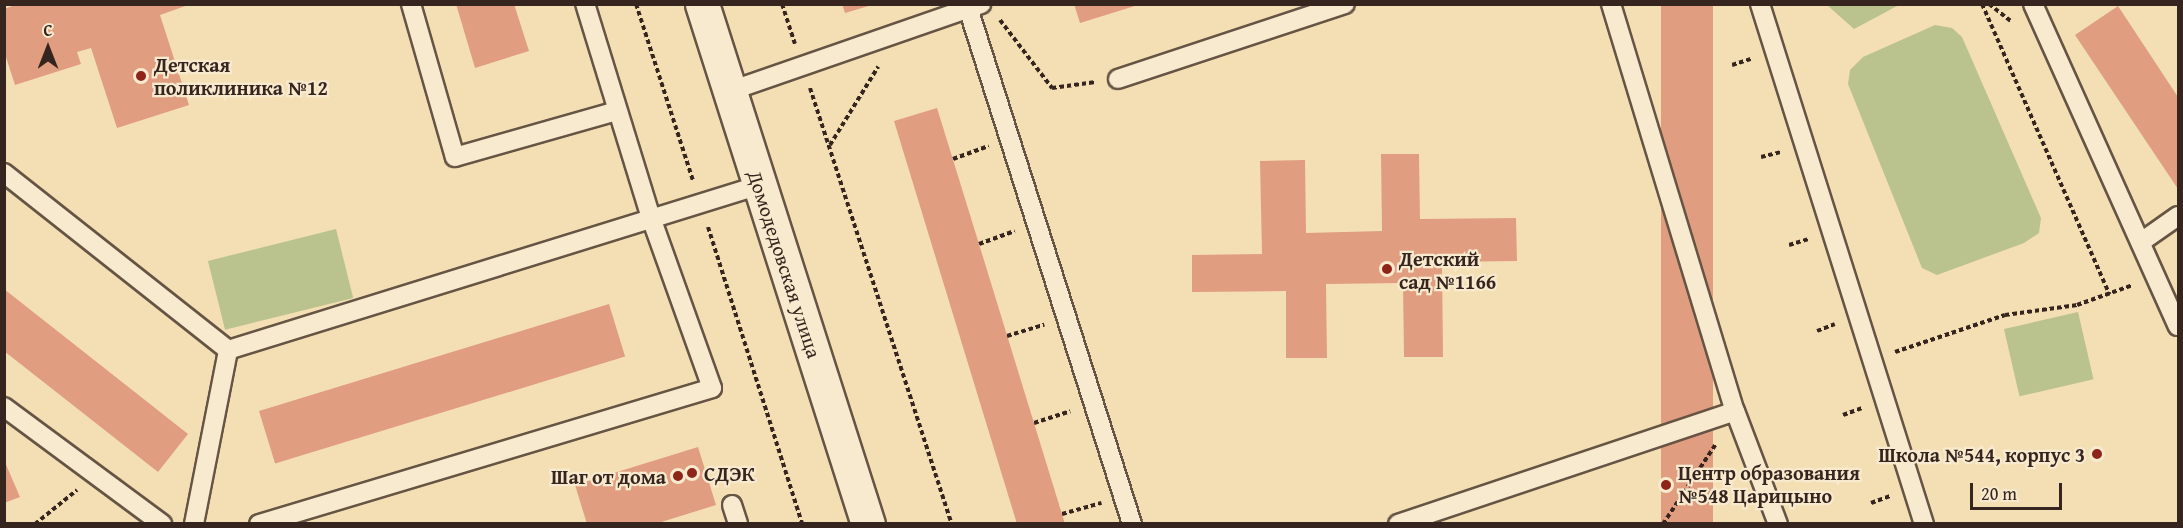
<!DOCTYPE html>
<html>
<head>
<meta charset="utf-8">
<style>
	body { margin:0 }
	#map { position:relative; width:2183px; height:528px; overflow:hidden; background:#f4dfb4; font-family:"Gentium Book Plus",serif }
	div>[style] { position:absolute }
	.green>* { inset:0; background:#bac28e; transform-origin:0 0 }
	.building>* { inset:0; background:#e09d80; transform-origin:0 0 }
	.path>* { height:4px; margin-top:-2px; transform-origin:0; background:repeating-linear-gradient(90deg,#36251f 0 4.5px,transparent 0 7.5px) }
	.roads { filter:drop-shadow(2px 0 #665444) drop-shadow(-2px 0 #665444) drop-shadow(0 2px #665444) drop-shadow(0 -2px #665444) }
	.lane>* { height:18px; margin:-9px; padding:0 9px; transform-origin:9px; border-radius:9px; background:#f8eace }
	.secondary>* { height:33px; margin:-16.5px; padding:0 16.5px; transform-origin:16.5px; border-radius:16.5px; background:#f8eace }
	.dots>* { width:16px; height:16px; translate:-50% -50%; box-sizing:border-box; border:3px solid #f8eace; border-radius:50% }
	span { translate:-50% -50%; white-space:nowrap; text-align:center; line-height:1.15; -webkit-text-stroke:4.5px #f8eace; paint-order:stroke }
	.poi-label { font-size:20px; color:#36251f; font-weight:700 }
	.left { translate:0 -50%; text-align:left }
	.right { translate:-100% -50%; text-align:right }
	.street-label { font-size:20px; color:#36251f }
	.frame { position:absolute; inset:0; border:6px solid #36251f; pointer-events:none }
	.north { position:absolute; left:18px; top:18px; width:60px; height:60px; -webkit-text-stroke:4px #f8eace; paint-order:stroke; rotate:0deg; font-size:16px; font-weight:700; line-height:24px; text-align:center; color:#36251f }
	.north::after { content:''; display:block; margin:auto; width:21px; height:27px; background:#36251f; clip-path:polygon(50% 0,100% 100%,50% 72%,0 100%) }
	.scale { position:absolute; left:1970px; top:483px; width:92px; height:27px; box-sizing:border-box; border:3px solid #36251f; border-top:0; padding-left:8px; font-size:18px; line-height:21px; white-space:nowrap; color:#36251f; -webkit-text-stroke:4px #f8eace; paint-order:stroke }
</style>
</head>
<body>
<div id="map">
	<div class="green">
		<i style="clip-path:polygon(1827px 5px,1899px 5px,1854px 29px)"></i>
		<i style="clip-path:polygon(1935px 25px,1952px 28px,1962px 37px,2041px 218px,2039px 233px,2024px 243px,1937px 275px,1922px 268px,1848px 84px,1850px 70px,1863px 57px)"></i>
		<i style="left:336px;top:229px;width:71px;height:132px;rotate:76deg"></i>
		<i style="left:2078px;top:312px;width:69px;height:76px;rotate:77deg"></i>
	</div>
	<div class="building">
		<i style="clip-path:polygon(18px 4px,191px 4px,160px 15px,189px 105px,117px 128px,91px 48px,77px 52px,81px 64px,15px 85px,4px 51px,4px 9px)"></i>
		<i style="clip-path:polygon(456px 4px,514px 4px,529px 51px,475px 68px)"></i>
		<i style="clip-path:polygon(842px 4px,871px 4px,872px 5px,845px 13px)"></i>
		<i style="clip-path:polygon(1074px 4px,1137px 4px,1138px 5px,1080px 23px)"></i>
		<i style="left:1661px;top:4px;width:52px;height:546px"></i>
		<i style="clip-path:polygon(2118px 6px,2178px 97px,2178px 189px,2075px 35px)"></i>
		<i style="clip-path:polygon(937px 108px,979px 244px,1065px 524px,1017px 524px,894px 121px)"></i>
		<i style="clip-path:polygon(1381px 154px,1419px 154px,1420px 219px,1516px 218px,1517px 261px,1442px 262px,1443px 357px,1404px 357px,1403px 283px,1326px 284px,1327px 358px,1286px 358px,1286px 291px,1192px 292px,1192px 255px,1262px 254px,1260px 161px,1305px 160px,1306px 233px,1382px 231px)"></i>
		<i style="clip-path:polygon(4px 289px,188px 434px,158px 472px,4px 351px)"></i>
		<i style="left:609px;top:304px;width:55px;height:366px;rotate:73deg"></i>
		<i style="clip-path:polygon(698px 447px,716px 505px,655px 524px,587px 524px,575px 485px)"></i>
		<i style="clip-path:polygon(4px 460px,20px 497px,4px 503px)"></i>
	</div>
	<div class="path">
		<i style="left:636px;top:4px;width:185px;rotate:72.1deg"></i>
		<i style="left:782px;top:4px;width:42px;rotate:72deg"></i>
		<i style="left:1982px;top:4px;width:317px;rotate:66.3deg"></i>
		<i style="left:1989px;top:4px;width:29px;rotate:38deg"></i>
		<i style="left:1000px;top:20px;width:86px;rotate:52.6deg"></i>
		<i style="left:1052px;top:88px;width:44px;rotate:-7.8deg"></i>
		<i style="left:1732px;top:65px;width:20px;rotate:-18deg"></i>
		<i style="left:810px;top:88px;width:459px;rotate:72deg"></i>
		<i style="left:830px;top:145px;width:92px;rotate:-58.4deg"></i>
		<i style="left:1761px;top:157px;width:21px;rotate:-14deg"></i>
		<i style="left:953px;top:159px;width:38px;rotate:-20deg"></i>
		<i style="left:708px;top:227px;width:312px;rotate:72.4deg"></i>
		<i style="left:979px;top:244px;width:38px;rotate:-20deg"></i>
		<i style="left:1789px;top:245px;width:21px;rotate:-17deg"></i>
		<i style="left:1817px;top:331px;width:19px;rotate:-21deg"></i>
		<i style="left:1007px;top:336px;width:39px;rotate:-17deg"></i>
		<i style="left:1895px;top:352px;width:116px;rotate:-18.6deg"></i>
		<i style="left:2005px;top:315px;width:73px;rotate:-7.9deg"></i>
		<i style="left:2077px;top:305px;width:59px;rotate:-19.7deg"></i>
		<i style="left:1843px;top:415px;width:20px;rotate:-20deg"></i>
		<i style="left:1034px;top:423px;width:38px;rotate:-18deg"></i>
		<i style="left:1871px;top:503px;width:20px;rotate:-20deg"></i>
		<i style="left:1062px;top:514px;width:41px;rotate:-15.8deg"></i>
		<i style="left:35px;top:524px;width:54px;rotate:-39deg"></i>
		<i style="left:1663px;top:524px;width:96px;rotate:-56.5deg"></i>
	</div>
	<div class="roads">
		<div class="lane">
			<i style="left:411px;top:4px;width:159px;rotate:74deg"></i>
			<i style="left:455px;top:157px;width:167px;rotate:-15.9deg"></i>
			<i style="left:1611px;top:4px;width:425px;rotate:73.1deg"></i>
			<i style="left:1735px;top:411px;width:121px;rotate:69.2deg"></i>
			<i style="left:1760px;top:4px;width:545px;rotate:72.5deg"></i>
			<i style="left:2033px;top:4px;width:353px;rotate:65.8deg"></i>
			<i style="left:969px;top:11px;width:538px;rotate:72.37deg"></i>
			<i style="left:1118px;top:79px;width:239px;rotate:-18.3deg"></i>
			<i style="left:730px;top:91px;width:266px;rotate:-19.1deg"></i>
			<i style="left:4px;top:173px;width:285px;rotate:38.3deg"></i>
			<i style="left:228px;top:350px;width:557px;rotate:-17.23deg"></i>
			<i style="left:2141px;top:242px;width:45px;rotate:-35.1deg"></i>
			<i style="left:4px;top:407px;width:197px;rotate:36.5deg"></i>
			<i style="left:732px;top:505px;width:20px;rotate:72deg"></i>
			<i style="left:194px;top:524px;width:177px;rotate:-78.9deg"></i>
			<i style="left:259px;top:524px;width:473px;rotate:-16.7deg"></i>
			<i style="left:712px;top:388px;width:181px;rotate:-109.7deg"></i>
			<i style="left:651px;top:218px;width:224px;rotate:-107.1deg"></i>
			<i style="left:1398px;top:524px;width:355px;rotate:-18.5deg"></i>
		</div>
		<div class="secondary">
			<i style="left:702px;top:4px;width:546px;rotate:72.3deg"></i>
		</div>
	</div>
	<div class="dots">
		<i style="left:141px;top:76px;background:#8f2418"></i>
		<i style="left:1387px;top:269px;background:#8f2418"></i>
		<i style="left:2097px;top:454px;background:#8f2418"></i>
		<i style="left:692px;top:473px;background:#8f2418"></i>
		<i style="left:678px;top:476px;background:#8f2418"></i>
		<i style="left:1666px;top:485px;background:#8f2418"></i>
	</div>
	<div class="poi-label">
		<span class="left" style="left:154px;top:76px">Детская<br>поликлиника №12</span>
		<span class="left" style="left:1399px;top:270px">Детский<br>сад №1166</span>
		<span class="right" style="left:2085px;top:454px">Школа №544, корпус 3</span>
		<span class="left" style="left:704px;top:473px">СДЭК</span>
		<span class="left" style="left:1678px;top:484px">Центр образования<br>№548 Царицыно</span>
		<span class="right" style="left:666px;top:476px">Шаг от дома</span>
	</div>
	<div class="street-label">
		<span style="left:785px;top:264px;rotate:72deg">Домодедовская улица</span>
	</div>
	<div class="frame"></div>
	<div class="north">С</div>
	<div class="scale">20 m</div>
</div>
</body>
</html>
